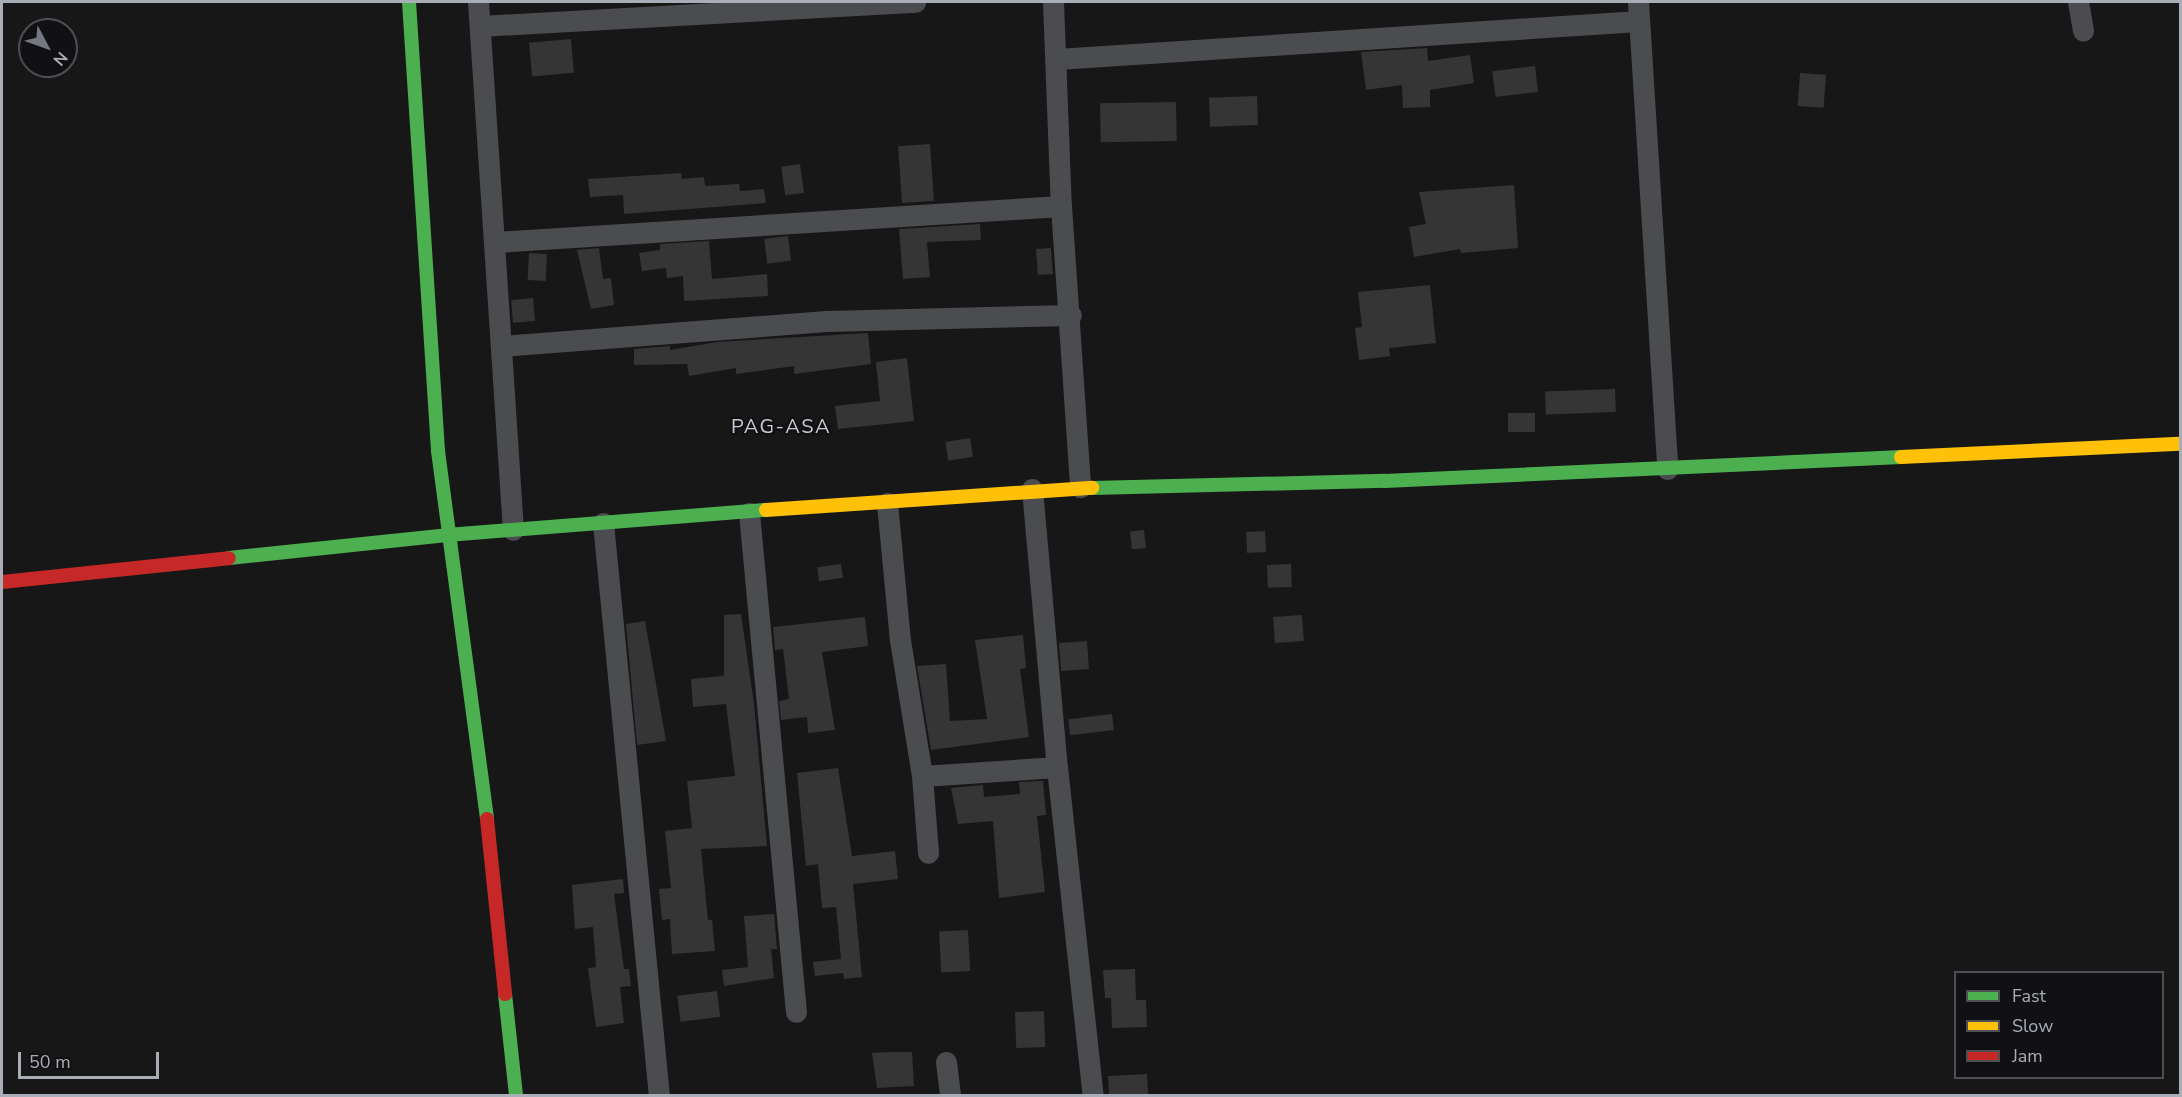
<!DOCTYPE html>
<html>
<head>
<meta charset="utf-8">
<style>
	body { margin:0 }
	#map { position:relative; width:2182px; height:1097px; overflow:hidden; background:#171717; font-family:"Nunito Sans",sans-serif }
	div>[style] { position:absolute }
	.building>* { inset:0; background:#353536; transform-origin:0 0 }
	.street>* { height:21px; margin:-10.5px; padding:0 10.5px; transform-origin:10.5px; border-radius:10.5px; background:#4b4c50 }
	.fast>* { height:14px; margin:-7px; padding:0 7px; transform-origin:7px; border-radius:7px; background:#4caf50 }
	.slow>* { height:14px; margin:-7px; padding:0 7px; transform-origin:7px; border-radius:7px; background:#ffc107 }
	.jam>* { height:14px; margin:-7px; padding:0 7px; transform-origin:7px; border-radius:7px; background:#c62828 }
	span { translate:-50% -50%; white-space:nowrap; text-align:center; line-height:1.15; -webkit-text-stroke:4.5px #111113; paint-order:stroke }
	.quarter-label { font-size:20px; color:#c9ccd4; letter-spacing:1.5px }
	.frame { position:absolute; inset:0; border:3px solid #a8adb8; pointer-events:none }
	.legend { position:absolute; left:1954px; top:971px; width:210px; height:108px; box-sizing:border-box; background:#111113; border:2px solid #4d4f55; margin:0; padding:8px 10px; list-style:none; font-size:18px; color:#a8adb8 }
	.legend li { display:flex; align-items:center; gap:12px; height:30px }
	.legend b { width:30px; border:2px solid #4d4f55 }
	.north { position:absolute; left:18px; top:18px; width:60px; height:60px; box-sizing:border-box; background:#111113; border:2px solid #4d4f55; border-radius:50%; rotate:131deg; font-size:16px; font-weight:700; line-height:24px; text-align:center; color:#a8adb8 }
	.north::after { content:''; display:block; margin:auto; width:21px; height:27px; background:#757880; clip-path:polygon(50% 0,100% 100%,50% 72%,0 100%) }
	.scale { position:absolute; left:18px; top:1052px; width:141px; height:27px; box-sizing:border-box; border:3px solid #a8adb8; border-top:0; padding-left:8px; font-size:18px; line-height:21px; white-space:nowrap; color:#a8adb8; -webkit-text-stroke:4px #111113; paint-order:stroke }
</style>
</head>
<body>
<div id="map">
	<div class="building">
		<i style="left:571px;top:39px;width:34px;height:42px;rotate:85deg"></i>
		<i style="clip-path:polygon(1427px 48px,1428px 61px,1470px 55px,1474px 83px,1430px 90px,1430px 107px,1403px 108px,1402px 85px,1366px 90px,1361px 52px)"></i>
		<i style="left:1535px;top:66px;width:26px;height:43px;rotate:83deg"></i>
		<i style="left:1800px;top:73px;width:26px;height:33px;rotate:4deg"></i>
		<i style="left:1257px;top:96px;width:29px;height:48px;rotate:88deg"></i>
		<i style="left:1176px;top:102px;width:39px;height:76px;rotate:89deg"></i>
		<i style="left:930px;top:144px;width:57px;height:32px;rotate:86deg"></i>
		<i style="left:800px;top:164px;width:29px;height:19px;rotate:82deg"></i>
		<i style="clip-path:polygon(681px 173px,682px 179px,704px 177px,705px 186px,739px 184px,740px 191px,764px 189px,766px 203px,624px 214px,623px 195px,590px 197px,588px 179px)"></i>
		<i style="clip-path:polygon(1514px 185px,1518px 248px,1461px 253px,1460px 249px,1414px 257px,1409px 227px,1426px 224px,1419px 192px)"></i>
		<i style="clip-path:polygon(980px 224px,981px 240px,927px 242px,930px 277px,903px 279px,899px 229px)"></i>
		<i style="left:788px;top:236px;width:25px;height:24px;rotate:83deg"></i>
		<i style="clip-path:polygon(709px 241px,712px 279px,767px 274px,768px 296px,684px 301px,683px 276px,667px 278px,666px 268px,642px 271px,639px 253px,660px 250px,660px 244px)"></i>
		<i style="clip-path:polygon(599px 248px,603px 279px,611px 278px,614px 305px,591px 309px,577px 250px)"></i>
		<i style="left:1051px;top:248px;width:26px;height:15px;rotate:86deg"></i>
		<i style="left:529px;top:253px;width:18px;height:27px;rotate:3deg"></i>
		<i style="clip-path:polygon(1430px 285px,1436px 343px,1389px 348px,1390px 356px,1359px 360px,1355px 328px,1362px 327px,1358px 292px)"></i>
		<i style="left:533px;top:298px;width:23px;height:22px;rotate:85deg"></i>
		<i style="clip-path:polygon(868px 333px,871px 364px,794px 374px,794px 366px,736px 374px,736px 368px,689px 376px,687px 364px,634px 365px,634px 349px,670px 346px,670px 350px,717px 342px)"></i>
		<i style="clip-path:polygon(907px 358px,914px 421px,838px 429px,835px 406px,880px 401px,876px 362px)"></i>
		<i style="left:1615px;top:389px;width:23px;height:70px;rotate:88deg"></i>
		<i style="left:1535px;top:413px;width:19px;height:27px;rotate:90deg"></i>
		<i style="left:970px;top:438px;width:19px;height:25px;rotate:81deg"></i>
		<i style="left:1144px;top:530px;width:18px;height:14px;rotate:84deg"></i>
		<i style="left:1265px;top:531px;width:21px;height:19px;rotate:87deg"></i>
		<i style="left:841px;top:564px;width:14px;height:24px;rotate:82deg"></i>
		<i style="left:1291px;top:564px;width:23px;height:24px;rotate:88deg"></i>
		<i style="clip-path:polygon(741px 614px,754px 704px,767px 846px,701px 849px,708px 920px,712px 920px,715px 951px,672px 954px,670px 919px,662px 920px,659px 889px,671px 888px,665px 831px,692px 828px,687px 781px,735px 776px,726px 704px,693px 707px,691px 679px,724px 676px,724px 615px)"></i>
		<i style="left:1302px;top:615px;width:26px;height:29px;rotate:86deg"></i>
		<i style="clip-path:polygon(865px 617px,868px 646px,822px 652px,835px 730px,808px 733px,807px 717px,781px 720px,779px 701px,789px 699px,783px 649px,775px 650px,773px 627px)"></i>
		<i style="clip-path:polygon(645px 621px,666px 741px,637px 745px,626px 624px)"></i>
		<i style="clip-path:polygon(1023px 635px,1026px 668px,1020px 669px,1029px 737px,931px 750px,917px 666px,946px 664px,950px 721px,987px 719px,975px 640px)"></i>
		<i style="left:1087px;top:641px;width:28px;height:28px;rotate:86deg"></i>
		<i style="left:1112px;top:714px;width:16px;height:44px;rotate:83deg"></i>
		<i style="clip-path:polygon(838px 768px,852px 856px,895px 851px,898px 879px,853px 884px,862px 977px,844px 979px,843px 973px,815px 976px,813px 962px,841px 959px,836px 907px,822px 908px,818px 864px,806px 866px,797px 773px)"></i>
		<i style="clip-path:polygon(1043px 781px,1046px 815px,1037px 816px,1045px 892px,999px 898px,993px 821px,958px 824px,951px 788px,983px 785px,984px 797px,1020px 794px,1019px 782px)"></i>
		<i style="clip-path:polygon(623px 879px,624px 893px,614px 894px,624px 969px,629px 969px,631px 986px,620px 987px,624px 1023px,596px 1027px,588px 968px,596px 967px,593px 927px,575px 929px,572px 885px)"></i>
		<i style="clip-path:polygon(774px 914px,777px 949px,771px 949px,774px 978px,724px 986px,722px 970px,748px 967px,744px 916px)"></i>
		<i style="left:968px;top:930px;width:41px;height:29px;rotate:87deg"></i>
		<i style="clip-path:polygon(1135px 969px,1136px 1000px,1146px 1000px,1147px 1027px,1112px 1028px,1111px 998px,1105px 998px,1103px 970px)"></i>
		<i style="left:717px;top:991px;width:26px;height:40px;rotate:83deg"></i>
		<i style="left:1044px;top:1011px;width:36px;height:29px;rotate:88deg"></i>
		<i style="clip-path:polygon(890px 1052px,912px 1052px,914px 1086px,877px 1088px,872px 1053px)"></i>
		<i style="left:1147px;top:1074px;width:21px;height:39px;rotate:87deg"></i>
	</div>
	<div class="street">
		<i style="left:478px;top:2px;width:529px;rotate:86.21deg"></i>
		<i style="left:1053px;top:2px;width:204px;rotate:87.8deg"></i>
		<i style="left:1061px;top:206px;width:282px;rotate:86.1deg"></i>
		<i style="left:1638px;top:2px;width:468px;rotate:86.4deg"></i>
		<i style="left:2078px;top:2px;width:29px;rotate:80deg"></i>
		<i style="left:480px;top:26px;width:436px;rotate:-3.2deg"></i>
		<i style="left:1057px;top:59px;width:583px;rotate:-3.74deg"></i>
		<i style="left:496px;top:242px;width:566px;rotate:-3.65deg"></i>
		<i style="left:502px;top:346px;width:325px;rotate:-4.4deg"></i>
		<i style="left:826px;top:321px;width:245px;rotate:-1.4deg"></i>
		<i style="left:1032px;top:489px;width:279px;rotate:84.9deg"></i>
		<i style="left:1057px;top:767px;width:331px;rotate:83.8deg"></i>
		<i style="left:887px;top:503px;width:138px;rotate:84.6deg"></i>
		<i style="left:900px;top:640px;width:138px;rotate:80.8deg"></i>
		<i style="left:922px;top:776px;width:77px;rotate:85.5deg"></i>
		<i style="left:749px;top:513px;width:501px;rotate:84.62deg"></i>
		<i style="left:603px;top:523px;width:576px;rotate:84.42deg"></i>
		<i style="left:922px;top:776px;width:135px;rotate:-3.8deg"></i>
		<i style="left:946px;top:1062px;width:34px;rotate:83deg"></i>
	</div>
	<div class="fast">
		<i style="left:409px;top:2px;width:450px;rotate:86.3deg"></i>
		<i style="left:438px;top:451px;width:371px;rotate:82.4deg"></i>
		<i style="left:1092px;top:488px;width:293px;rotate:-1.4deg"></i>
		<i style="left:1385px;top:481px;width:517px;rotate:-2.66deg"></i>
		<i style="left:229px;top:558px;width:219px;rotate:-6deg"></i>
		<i style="left:447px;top:535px;width:320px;rotate:-4.5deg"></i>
		<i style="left:505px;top:994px;width:103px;rotate:83.8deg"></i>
	</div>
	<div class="slow">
		<i style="left:1901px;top:457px;width:279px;rotate:-2.7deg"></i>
		<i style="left:766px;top:510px;width:327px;rotate:-3.9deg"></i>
	</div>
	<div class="jam">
		<i style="left:2px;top:582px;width:228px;rotate:-6deg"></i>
		<i style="left:487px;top:819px;width:176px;rotate:84.1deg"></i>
	</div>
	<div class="quarter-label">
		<span style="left:781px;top:426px">PAG-ASA</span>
	</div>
	<div class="frame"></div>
	<ul class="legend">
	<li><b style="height:8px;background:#4caf50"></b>Fast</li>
	<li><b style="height:8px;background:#ffc107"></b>Slow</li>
	<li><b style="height:8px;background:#c62828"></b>Jam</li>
	</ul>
	<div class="north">N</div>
	<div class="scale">50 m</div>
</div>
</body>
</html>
